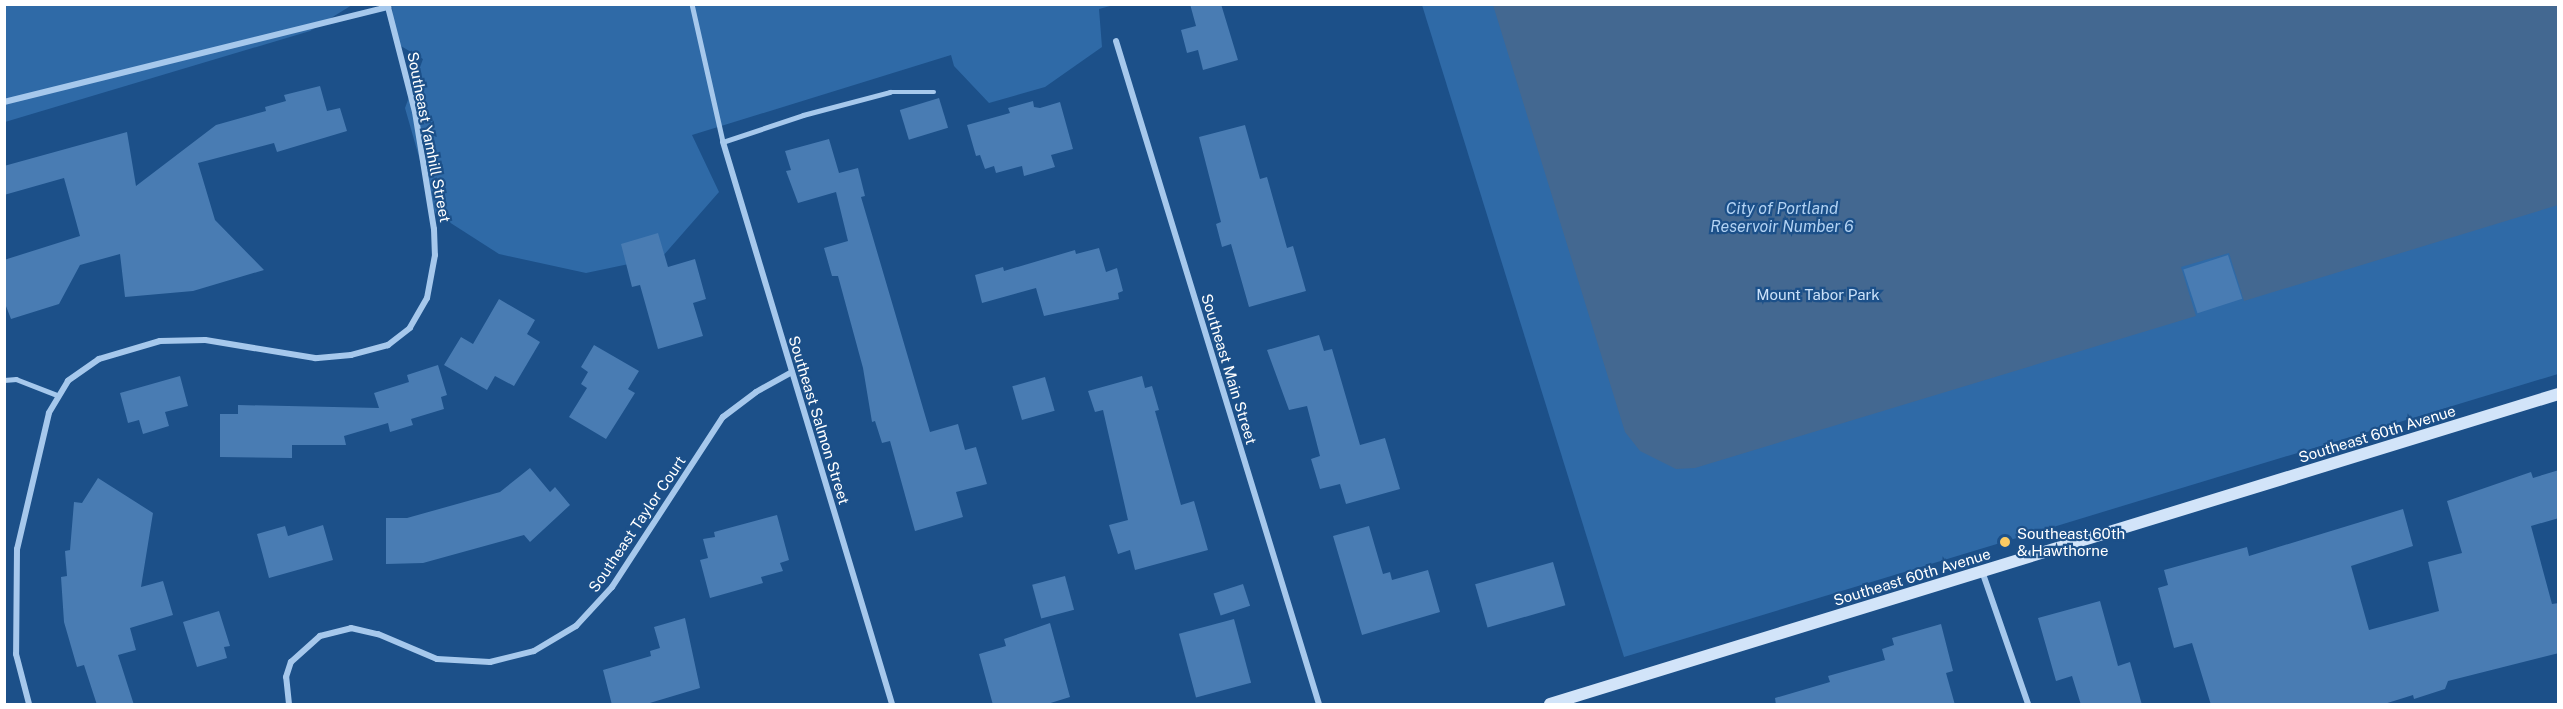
<!DOCTYPE html>
<html>
<head>
<meta charset="utf-8">
<style>
	body { margin:0 }
	#map { position:relative; width:2563px; height:709px; overflow:hidden; background:#1c5089; font-family:"Public Sans",sans-serif }
	div>[style] { position:absolute }
	.green>* { inset:0; background:#2f6aa7 }
	.water>* { inset:0; background:#436891 }
	.building>* { inset:0; background:#497cb3; transform-origin:0 0 }
	.lane>* { height:4.5px; margin:-2.25px; padding:0 2.25px; transform-origin:2.25px; border-radius:2.25px; background:#a6c8ec }
	.street>* { height:6px; margin:-3px; padding:0 3px; transform-origin:3px; border-radius:3px; background:#a6c8ec }
	.secondary>* { height:12px; margin:-6px; padding:0 6px; transform-origin:6px; border-radius:6px; background:#d2e4f9 }
	.dots>* { width:16px; height:16px; translate:-50% -50%; box-sizing:border-box; border:3px solid #1c5089; border-radius:50% }
	span { translate:-50% -50%; white-space:nowrap; text-align:center; line-height:1.15; -webkit-text-stroke:4.5px #1c5089; paint-order:stroke }
	.street-label { font-size:15px; color:#fff }
	.park-label { font-size:15px; color:#cbe1f9 }
	.poi-label { font-size:15px; color:#fff }
	.left { translate:0 -50%; text-align:left }
	.water-label { font-size:16px; color:#b2d2f3; font-style:italic }
	.frame { position:absolute; inset:0; border:6px solid #fff; pointer-events:none }
</style>
</head>
<body>
<div id="map">
	<div class="green">
		<i style="clip-path:polygon(4px 5px,352px 5px,310px 31px,5px 122px)"></i>
		<i style="clip-path:polygon(392px 5px,1114px 5px,1099px 9px,1102px 47px,1045px 87px,989px 103px,954px 66px,951px 55px,692px 135px,719px 192px,662px 257px,586px 273px,499px 254px,435px 213px,405px 108px,423px 59px,394px 42px)"></i>
		<i style="clip-path:polygon(1422px 5px,2558px 5px,2558px 374px,1624px 657px)"></i>
	</div>
	<div class="water">
		<i style="clip-path:polygon(1493px 5px,2558px 5px,2558px 205px,2244px 301px,2229px 253px,2181px 267px,2196px 316px,1695px 468px,1676px 469px,1640px 451px,1625px 432px)"></i>
	</div>
	<div class="building">
		<i style="clip-path:polygon(1190px 4px,1221px 4px,1238px 60px,1203px 70px,1198px 50px,1187px 53px,1181px 30px,1196px 26px)"></i>
		<i style="clip-path:polygon(320px 86px,327px 111px,340px 108px,347px 131px,277px 152px,274px 143px,198px 163px,215px 220px,264px 270px,193px 291px,125px 297px,120px 254px,80px 265px,59px 304px,11px 319px,4px 301px,4px 260px,80px 236px,64px 178px,4px 195px,4px 166px,127px 132px,136px 186px,216px 125px,266px 111px,265px 107px,286px 101px,284px 95px)"></i>
		<i style="left:939px;top:98px;width:31px;height:41px;rotate:73deg"></i>
		<i style="clip-path:polygon(1033px 101px,1034px 107px,1040px 108px,1060px 102px,1073px 149px,1051px 155px,1055px 167px,1024px 176px,1022px 166px,996px 173px,994px 166px,985px 169px,980px 155px,976px 156px,967px 125px,1010px 113px,1008px 108px)"></i>
		<i style="clip-path:polygon(1245px 125px,1260px 179px,1267px 177px,1287px 248px,1293px 246px,1306px 291px,1249px 307px,1231px 244px,1222px 247px,1216px 224px,1221px 222px,1199px 137px)"></i>
		<i style="clip-path:polygon(829px 139px,839px 173px,858px 168px,865px 196px,861px 197px,930px 432px,958px 424px,965px 450px,976px 447px,987px 484px,956px 492px,963px 517px,915px 531px,890px 441px,882px 443px,875px 421px,872px 422px,863px 368px,838px 276px,832px 276px,824px 248px,848px 241px,836px 192px,798px 203px,786px 171px,791px 170px,785px 151px)"></i>
		<i style="clip-path:polygon(658px 233px,668px 267px,695px 259px,706px 299px,693px 303px,703px 336px,658px 349px,640px 285px,632px 287px,621px 244px)"></i>
		<i style="clip-path:polygon(1099px 248px,1106px 272px,1117px 268px,1123px 291px,1118px 293px,1119px 299px,1044px 316px,1036px 288px,982px 303px,975px 275px,1003px 267px,1004px 271px,1075px 250px,1076px 254px)"></i>
		<i style="left:2228px;top:255px;width:46px;height:47px;rotate:72deg"></i>
		<i style="clip-path:polygon(499px 299px,535px 320px,527px 334px,540px 342px,514px 386px,495px 376px,487px 390px,444px 365px,461px 337px,473px 344px)"></i>
		<i style="clip-path:polygon(1319px 335px,1324px 351px,1332px 349px,1360px 445px,1385px 438px,1400px 489px,1346px 504px,1340px 484px,1320px 489px,1311px 459px,1320px 456px,1307px 406px,1289px 410px,1267px 350px)"></i>
		<i style="clip-path:polygon(594px 345px,639px 371px,628px 389px,635px 393px,606px 439px,569px 417px,587px 388px,581px 384px,588px 372px,581px 367px)"></i>
		<i style="clip-path:polygon(438px 365px,447px 395px,441px 397px,444px 409px,411px 419px,413px 425px,390px 432px,388px 423px,344px 436px,346px 445px,292px 445px,292px 458px,220px 457px,220px 414px,238px 414px,238px 405px,379px 408px,374px 393px,409px 382px,407px 375px)"></i>
		<i style="clip-path:polygon(180px 376px,188px 406px,165px 412px,169px 426px,143px 434px,139px 420px,128px 423px,120px 393px)"></i>
		<i style="clip-path:polygon(1142px 376px,1145px 388px,1152px 386px,1159px 410px,1155px 411px,1181px 505px,1194px 501px,1208px 550px,1135px 570px,1130px 550px,1118px 554px,1109px 525px,1128px 520px,1103px 410px,1095px 412px,1088px 391px)"></i>
		<i style="left:1045px;top:377px;width:35px;height:34px;rotate:74deg"></i>
		<i style="clip-path:polygon(530px 468px,550px 492px,555px 487px,570px 505px,530px 542px,524px 535px,423px 563px,386px 564px,386px 518px,407px 518px,500px 492px)"></i>
		<i style="clip-path:polygon(2559px 470px,2559px 518px,2531px 526px,2552px 604px,2559px 603px,2559px 653px,2448px 681px,2445px 689px,2414px 699px,2413px 695px,2381px 705px,2211px 705px,2192px 643px,2174px 648px,2158px 588px,2168px 585px,2164px 570px,2247px 547px,2249px 556px,2403px 509px,2413px 546px,2351px 566px,2369px 630px,2439px 611px,2428px 562px,2462px 553px,2447px 501px,2531px 472px,2533px 478px)"></i>
		<i style="clip-path:polygon(98px 478px,153px 513px,141px 587px,163px 581px,173px 615px,130px 628px,136px 650px,118px 655px,134px 705px,97px 705px,84px 665px,77px 667px,64px 622px,61px 577px,67px 576px,65px 551px,70px 550px,74px 502px,82px 503px)"></i>
		<i style="clip-path:polygon(777px 515px,789px 560px,780px 563px,783px 571px,761px 577px,763px 583px,710px 598px,700px 560px,708px 558px,703px 539px,715px 537px,714px 532px)"></i>
		<i style="clip-path:polygon(323px 525px,333px 560px,269px 578px,257px 534px,285px 526px,288px 536px)"></i>
		<i style="clip-path:polygon(1369px 526px,1383px 574px,1390px 572px,1392px 580px,1428px 570px,1440px 612px,1362px 635px,1333px 536px)"></i>
		<i style="left:1553px;top:562px;width:45px;height:81px;rotate:74deg"></i>
		<i style="left:1065px;top:576px;width:35px;height:34px;rotate:75deg"></i>
		<i style="left:1243px;top:584px;width:23px;height:31px;rotate:72deg"></i>
		<i style="clip-path:polygon(2100px 601px,2118px 666px,2130px 662px,2142px 705px,2081px 705px,2072px 676px,2056px 681px,2038px 618px)"></i>
		<i style="clip-path:polygon(219px 611px,230px 646px,224px 647px,227px 658px,197px 667px,183px 622px)"></i>
		<i style="clip-path:polygon(685px 618px,700px 688px,643px 705px,612px 705px,603px 670px,651px 656px,650px 651px,660px 648px,654px 627px)"></i>
		<i style="left:1234px;top:619px;width:66px;height:57px;rotate:75deg"></i>
		<i style="clip-path:polygon(1050px 623px,1070px 697px,1044px 705px,993px 705px,979px 654px,1006px 646px,1004px 639px)"></i>
		<i style="clip-path:polygon(1941px 624px,1953px 671px,1946px 673px,1955px 705px,1776px 705px,1775px 698px,1830px 682px,1828px 676px,1885px 660px,1882px 649px,1894px 645px,1892px 638px)"></i>
	</div>
	<div class="lane">
		<i style="left:692px;top:4px;width:141px;rotate:77.3deg"></i>
		<i style="left:723px;top:142px;width:84px;rotate:-18.6deg"></i>
		<i style="left:803px;top:115px;width:90px;rotate:-14.8deg"></i>
		<i style="left:890px;top:92px;width:44px"></i>
		<i style="left:4px;top:380px;width:12px;rotate:-5deg"></i>
		<i style="left:16px;top:379px;width:44px;rotate:21.3deg"></i>
	</div>
	<div class="street">
		<i style="left:1116px;top:41px;width:693px;rotate:72.98deg"></i>
		<i style="left:4px;top:102px;width:396px;rotate:-13.9deg"></i>
		<i style="left:388px;top:7px;width:108px;rotate:75.6deg"></i>
		<i style="left:415px;top:112px;width:119px;rotate:80.8deg"></i>
		<i style="left:434px;top:229px;width:26px;rotate:88deg"></i>
		<i style="left:435px;top:255px;width:44px;rotate:100.5deg"></i>
		<i style="left:427px;top:298px;width:34px;rotate:120deg"></i>
		<i style="left:410px;top:328px;width:28px;rotate:142deg"></i>
		<i style="left:388px;top:345px;width:38px;rotate:165deg"></i>
		<i style="left:351px;top:355px;width:36px;rotate:175deg"></i>
		<i style="left:315px;top:358px;width:111px;rotate:-170.7deg"></i>
		<i style="left:205px;top:340px;width:45px;rotate:178.7deg"></i>
		<i style="left:160px;top:341px;width:64px;rotate:163.6deg"></i>
		<i style="left:99px;top:359px;width:38px;rotate:145deg"></i>
		<i style="left:68px;top:381px;width:37px;rotate:121deg"></i>
		<i style="left:49px;top:413px;width:140px;rotate:103.2deg"></i>
		<i style="left:17px;top:549px;width:105px;rotate:90.5deg"></i>
		<i style="left:16px;top:654px;width:52px;rotate:75.4deg"></i>
		<i style="left:723px;top:142px;width:587px;rotate:73.26deg"></i>
		<i style="left:1982px;top:571px;width:141px;rotate:70.9deg"></i>
		<i style="left:289px;top:704px;width:27px;rotate:-96deg"></i>
		<i style="left:286px;top:677px;width:16px;rotate:-72deg"></i>
		<i style="left:291px;top:662px;width:39px;rotate:-42deg"></i>
		<i style="left:320px;top:636px;width:32px;rotate:-14deg"></i>
		<i style="left:351px;top:628px;width:28px;rotate:13deg"></i>
		<i style="left:378px;top:634px;width:64px;rotate:23deg"></i>
		<i style="left:437px;top:659px;width:53px;rotate:3.2deg"></i>
		<i style="left:490px;top:662px;width:45px;rotate:-14deg"></i>
		<i style="left:534px;top:651px;width:49px;rotate:-30.8deg"></i>
		<i style="left:576px;top:626px;width:53px;rotate:-47.3deg"></i>
		<i style="left:612px;top:587px;width:203px;rotate:-56.9deg"></i>
		<i style="left:723px;top:417px;width:41px;rotate:-37.1deg"></i>
		<i style="left:756px;top:392px;width:41px;rotate:-29.1deg"></i>
	</div>
	<div class="secondary">
		<i style="left:1550px;top:704px;width:1055px;rotate:-17.09deg"></i>
	</div>
	<div class="dots">
		<i style="left:2005px;top:542px;background:#fccb63"></i>
	</div>
	<div class="street-label">
		<span style="left:429px;top:137px;rotate:79deg">Southeast Yamhill Street</span>
		<span style="left:1229px;top:369px;rotate:73deg">Southeast Main Street</span>
		<span style="left:819px;top:420px;rotate:73deg">Southeast Salmon Street</span>
		<span style="left:2377px;top:434px;rotate:-17deg">Southeast 60th Avenue</span>
		<span style="left:637px;top:524px;rotate:-56deg">Southeast Taylor Court</span>
		<span style="left:1912px;top:577px;rotate:-17deg">Southeast 60th Avenue</span>
	</div>
	<div class="park-label">
		<span style="left:1818px;top:295px">Mount Tabor Park</span>
	</div>
	<div class="poi-label">
		<span class="left" style="left:2017px;top:542px">Southeast 60th<br>&amp; Hawthorne</span>
	</div>
	<div class="water-label">
		<span style="left:1782px;top:218px">City of Portland<br>Reservoir Number 6</span>
	</div>
	<div class="frame"></div>
</div>
</body>
</html>
